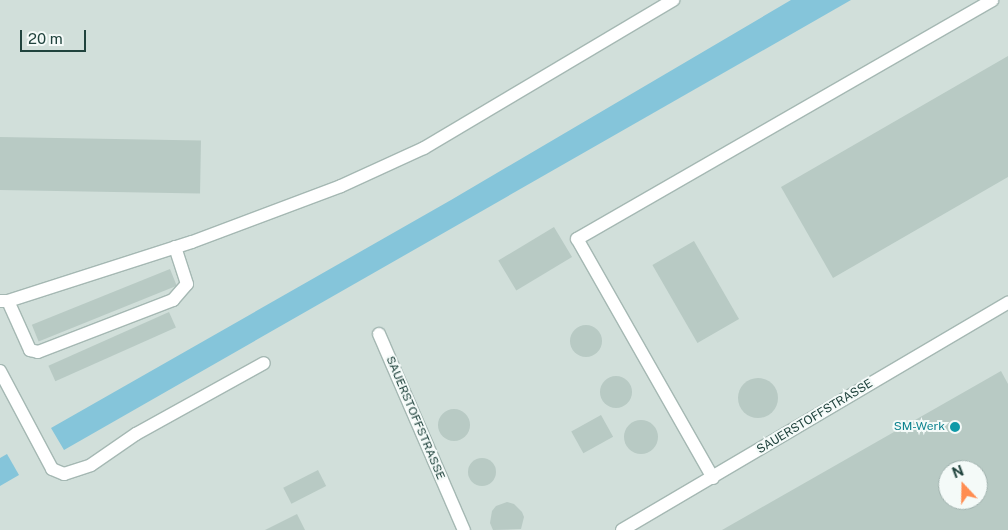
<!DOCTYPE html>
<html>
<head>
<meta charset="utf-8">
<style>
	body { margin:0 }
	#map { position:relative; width:1008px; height:530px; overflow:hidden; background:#e3efeb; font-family:"Public Sans",sans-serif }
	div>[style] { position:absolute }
	.built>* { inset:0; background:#d1dfda }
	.water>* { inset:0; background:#85c5da }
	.building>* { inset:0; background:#b8cac4; transform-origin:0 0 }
	.round { border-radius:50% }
	.roads { filter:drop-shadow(1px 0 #a5b8b3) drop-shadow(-1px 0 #a5b8b3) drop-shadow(0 1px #a5b8b3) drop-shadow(0 -1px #a5b8b3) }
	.lane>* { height:12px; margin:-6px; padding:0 6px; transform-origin:6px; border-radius:6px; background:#fff }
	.dots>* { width:14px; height:14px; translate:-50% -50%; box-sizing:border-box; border:2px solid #f4faf8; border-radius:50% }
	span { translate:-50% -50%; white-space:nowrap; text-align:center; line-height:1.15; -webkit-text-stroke:4px #f4faf8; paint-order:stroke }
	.street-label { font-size:12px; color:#20433d }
	.culture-label { font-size:12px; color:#0d838f }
	.right { translate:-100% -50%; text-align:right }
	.north { position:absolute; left:938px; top:460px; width:50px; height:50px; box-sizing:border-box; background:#f4faf8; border:1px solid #9fb1ad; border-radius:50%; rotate:339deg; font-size:14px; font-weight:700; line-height:20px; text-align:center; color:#20433d }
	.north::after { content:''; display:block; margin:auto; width:18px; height:22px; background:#ff8d51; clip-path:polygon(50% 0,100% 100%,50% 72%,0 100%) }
	.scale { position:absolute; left:20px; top:30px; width:66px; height:22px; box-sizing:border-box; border:2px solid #20433d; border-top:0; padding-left:6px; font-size:15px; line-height:18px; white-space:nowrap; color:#20433d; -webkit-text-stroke:4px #f4faf8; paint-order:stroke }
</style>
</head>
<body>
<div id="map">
	<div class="built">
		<i style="clip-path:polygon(evenodd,0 0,1008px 0,1008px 530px,0 530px,0 0,948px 470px,978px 470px,978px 500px,948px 500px,948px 470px)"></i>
	</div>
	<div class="water">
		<i style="clip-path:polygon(791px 0,851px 0,64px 450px,51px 428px,451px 200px)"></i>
		<i style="clip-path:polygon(7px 454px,19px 475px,0 486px,0 458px)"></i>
	</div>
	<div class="building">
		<i style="clip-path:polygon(1008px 56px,1008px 177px,833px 278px,781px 187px)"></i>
		<i style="left:0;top:137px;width:201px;height:53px;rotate:1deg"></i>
		<i style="left:554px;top:227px;width:35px;height:65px;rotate:59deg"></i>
		<i style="left:694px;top:241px;width:90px;height:48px;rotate:60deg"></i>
		<i style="left:170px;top:269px;width:18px;height:149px;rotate:68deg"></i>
		<i style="left:169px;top:312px;width:17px;height:132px;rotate:66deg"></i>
		<i class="round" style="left:570px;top:325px;width:32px;height:32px"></i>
		<i style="clip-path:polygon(evenodd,1001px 371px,1008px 384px,1008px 530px,722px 530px,1001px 371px,948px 470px,978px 470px,978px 500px,948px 500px,948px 470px)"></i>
		<i class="round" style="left:600px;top:376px;width:32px;height:32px"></i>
		<i class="round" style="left:738px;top:378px;width:40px;height:40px"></i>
		<i class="round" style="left:438px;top:409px;width:32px;height:32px"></i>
		<i style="left:601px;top:415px;width:25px;height:34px;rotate:61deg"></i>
		<i class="round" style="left:624px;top:420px;width:34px;height:34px"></i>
		<i class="round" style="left:468px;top:458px;width:28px;height:28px"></i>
		<i style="left:318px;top:470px;width:18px;height:39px;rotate:63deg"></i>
		<i style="clip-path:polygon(507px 502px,514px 504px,522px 512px,524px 517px,521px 529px,493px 530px,490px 523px,492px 511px,496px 506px)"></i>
		<i style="clip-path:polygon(297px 514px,305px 530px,265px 530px)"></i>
	</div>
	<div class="roads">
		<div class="lane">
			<i style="left:0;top:301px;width:8px"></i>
			<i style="left:8px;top:301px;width:193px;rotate:-17.8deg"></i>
			<i style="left:192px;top:242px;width:159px;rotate:-20.6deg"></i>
			<i style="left:341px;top:186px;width:91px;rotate:-24.6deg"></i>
			<i style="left:424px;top:148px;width:290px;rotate:-30.7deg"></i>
			<i style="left:8px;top:301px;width:54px;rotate:65.8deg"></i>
			<i style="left:30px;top:350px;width:8px;rotate:14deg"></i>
			<i style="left:38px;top:352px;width:145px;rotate:-21.1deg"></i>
			<i style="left:173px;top:300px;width:21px;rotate:-49deg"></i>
			<i style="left:187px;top:284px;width:39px;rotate:-108deg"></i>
			<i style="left:379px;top:334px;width:214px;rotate:66.6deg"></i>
			<i style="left:0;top:371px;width:111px;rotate:62deg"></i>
			<i style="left:52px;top:469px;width:13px;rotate:23deg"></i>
			<i style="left:64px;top:474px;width:28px;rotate:-18deg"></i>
			<i style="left:91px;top:465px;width:55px;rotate:-34.6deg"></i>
			<i style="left:136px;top:434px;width:146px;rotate:-29deg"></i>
			<i style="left:713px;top:478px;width:275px;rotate:-119.6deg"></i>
			<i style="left:577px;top:239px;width:479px;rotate:-29.9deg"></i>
			<i style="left:622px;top:530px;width:448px;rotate:-30.5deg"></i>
		</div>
	</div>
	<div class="dots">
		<i style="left:955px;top:427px;background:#0f9aa8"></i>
	</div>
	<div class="street-label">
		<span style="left:815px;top:417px;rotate:-31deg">SAUERSTOFFSTRASSE</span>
		<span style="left:415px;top:418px;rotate:67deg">SAUERSTOFFSTRASSE</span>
	</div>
	<div class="culture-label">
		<span class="right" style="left:945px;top:427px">SM-Werk</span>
	</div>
	<div class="north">N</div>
	<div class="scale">20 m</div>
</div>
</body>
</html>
